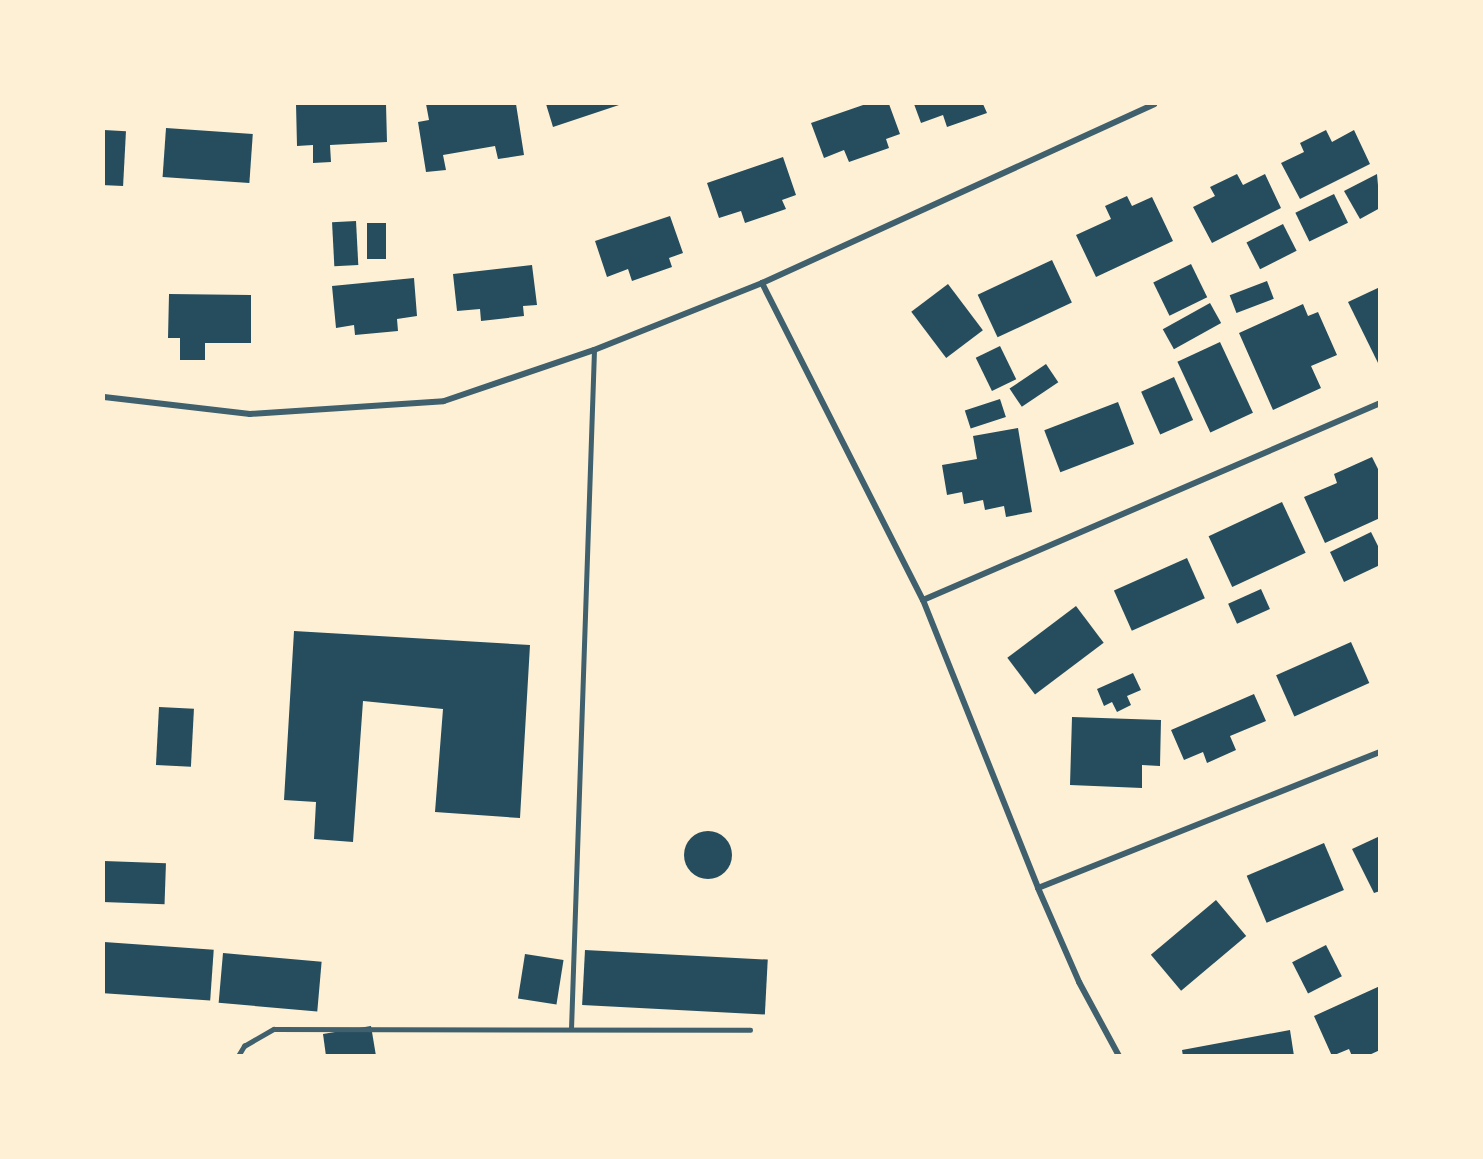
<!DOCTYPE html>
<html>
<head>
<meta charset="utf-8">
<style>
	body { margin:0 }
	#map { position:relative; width:1483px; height:1159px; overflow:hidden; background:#fdf0d5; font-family:"Sofia Sans Condensed",sans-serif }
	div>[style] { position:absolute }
	.building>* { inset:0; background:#264d5e; transform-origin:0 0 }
	.round { border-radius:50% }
	.service>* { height:4.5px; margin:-2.25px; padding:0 2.25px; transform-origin:2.25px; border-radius:2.25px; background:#3f606c }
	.minor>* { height:6px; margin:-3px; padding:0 3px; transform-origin:3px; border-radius:3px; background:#3f606c }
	span { translate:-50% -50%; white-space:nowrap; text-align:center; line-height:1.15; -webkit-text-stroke:6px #fdf0d5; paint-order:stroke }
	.frame { position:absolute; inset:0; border:105px solid #fdf0d5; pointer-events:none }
</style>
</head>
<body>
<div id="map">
	<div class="building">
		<i style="clip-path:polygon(296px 104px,386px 104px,387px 142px,330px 145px,331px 162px,313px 163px,313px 145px,297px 146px)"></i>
		<i style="clip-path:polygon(426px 104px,516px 104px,524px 155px,498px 159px,495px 146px,443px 155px,446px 170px,426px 172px,418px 122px,429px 120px)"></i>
		<i style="clip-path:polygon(546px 104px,622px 104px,553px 127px)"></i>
		<i style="clip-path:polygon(866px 104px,889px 104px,900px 134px,886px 139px,889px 148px,849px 162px,844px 150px,824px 158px,811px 123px)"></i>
		<i style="clip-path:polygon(914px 104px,983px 104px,987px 113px,947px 127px,943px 115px,921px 123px)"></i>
		<i style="left:166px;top:128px;width:87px;height:49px;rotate:4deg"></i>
		<i style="left:104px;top:130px;width:22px;height:55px;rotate:3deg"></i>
		<i style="clip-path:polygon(1326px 130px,1332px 142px,1354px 130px,1370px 164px,1300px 199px,1281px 163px,1304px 152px,1300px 143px)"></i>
		<i style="clip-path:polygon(783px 157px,796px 195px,782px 200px,786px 209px,745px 223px,741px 211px,719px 218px,707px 183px)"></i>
		<i style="clip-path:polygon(1237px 174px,1243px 185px,1265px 174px,1281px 208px,1212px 243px,1193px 207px,1215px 196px,1210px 187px)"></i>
		<i style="clip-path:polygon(1377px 174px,1380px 208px,1360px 219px,1344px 191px)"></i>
		<i style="left:1334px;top:194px;width:32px;height:43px;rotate:64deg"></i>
		<i style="clip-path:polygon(1127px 196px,1132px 206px,1152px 197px,1173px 241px,1096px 277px,1076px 235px,1111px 219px,1105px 206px)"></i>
		<i style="clip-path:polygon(670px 216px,683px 253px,669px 258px,672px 267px,632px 281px,628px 269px,607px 277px,595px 241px)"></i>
		<i style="left:356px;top:221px;width:44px;height:24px;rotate:87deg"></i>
		<i style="left:367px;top:223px;width:19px;height:36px"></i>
		<i style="left:1283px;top:224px;width:30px;height:41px;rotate:63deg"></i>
		<i style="left:1052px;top:260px;width:47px;height:82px;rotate:65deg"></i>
		<i style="left:1191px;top:264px;width:37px;height:42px;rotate:64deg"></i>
		<i style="clip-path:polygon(532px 265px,537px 305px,523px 306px,524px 316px,481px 321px,480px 309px,457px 311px,453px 274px)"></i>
		<i style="clip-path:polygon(414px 278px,417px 316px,397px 319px,398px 331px,355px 335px,354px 325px,336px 328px,332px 286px)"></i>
		<i style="left:1267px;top:281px;width:19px;height:40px;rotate:69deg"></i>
		<i style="left:948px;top:284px;width:58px;height:46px;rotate:53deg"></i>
		<i style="clip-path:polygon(1380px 287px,1380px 367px,1348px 302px)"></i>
		<i style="clip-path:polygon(169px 294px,251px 295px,251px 343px,205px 343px,205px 360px,180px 360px,180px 338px,168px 338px)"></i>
		<i style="left:1210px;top:303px;width:23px;height:54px;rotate:61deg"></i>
		<i style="clip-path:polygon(1303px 304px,1308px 316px,1318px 312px,1337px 355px,1311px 366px,1321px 388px,1273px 410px,1239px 333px)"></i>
		<i style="left:1220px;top:342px;width:78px;height:47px;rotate:65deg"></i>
		<i style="left:1000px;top:346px;width:37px;height:27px;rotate:64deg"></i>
		<i style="left:1046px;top:364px;width:22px;height:44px;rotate:56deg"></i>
		<i style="left:1174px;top:377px;width:47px;height:36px;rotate:66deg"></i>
		<i style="left:1000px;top:399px;width:19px;height:37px;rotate:72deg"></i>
		<i style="left:1118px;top:402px;width:45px;height:79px;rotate:69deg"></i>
		<i style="clip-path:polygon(1018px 428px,1032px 512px,1006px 517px,1004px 506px,985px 510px,983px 500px,964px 504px,962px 492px,947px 495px,942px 465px,977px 459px,973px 436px)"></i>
		<i style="clip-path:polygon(1372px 457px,1380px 473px,1380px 518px,1325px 543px,1304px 497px,1337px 483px,1334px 474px)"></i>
		<i style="left:1282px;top:502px;width:56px;height:81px;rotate:65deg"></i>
		<i style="clip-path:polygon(1371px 532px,1380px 550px,1380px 565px,1344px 582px,1330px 552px)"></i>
		<i style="left:1187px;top:558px;width:44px;height:80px;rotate:66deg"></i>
		<i style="left:1261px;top:589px;width:22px;height:36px;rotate:66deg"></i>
		<i style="left:1076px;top:606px;width:46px;height:86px;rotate:53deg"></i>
		<i style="clip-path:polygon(294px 631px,530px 645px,520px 818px,435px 812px,443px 709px,363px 701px,353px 842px,314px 839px,316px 802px,284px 800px)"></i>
		<i style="left:1351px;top:642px;width:45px;height:82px;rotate:66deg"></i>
		<i style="clip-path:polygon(1133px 673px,1141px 690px,1127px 696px,1131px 705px,1117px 712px,1112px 702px,1104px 706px,1097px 689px)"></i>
		<i style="clip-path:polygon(1254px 694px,1266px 721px,1230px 736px,1236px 750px,1207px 763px,1203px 752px,1184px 760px,1171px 730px)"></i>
		<i style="left:159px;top:707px;width:35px;height:58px;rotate:3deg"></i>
		<i style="clip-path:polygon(1072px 717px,1161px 720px,1160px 766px,1142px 765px,1142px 788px,1070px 785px)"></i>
		<i class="round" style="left:684px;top:831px;width:48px;height:48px"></i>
		<i style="clip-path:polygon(1380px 836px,1380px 891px,1374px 893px,1352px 849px)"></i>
		<i style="left:1324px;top:843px;width:51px;height:84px;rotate:67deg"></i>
		<i style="left:104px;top:861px;width:62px;height:41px;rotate:2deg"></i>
		<i style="left:1216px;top:900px;width:47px;height:85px;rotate:50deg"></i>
		<i style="left:104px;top:942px;width:110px;height:51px;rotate:4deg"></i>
		<i style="left:1326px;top:945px;width:35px;height:38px;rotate:63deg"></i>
		<i style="left:585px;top:950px;width:183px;height:55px;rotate:3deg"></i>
		<i style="left:223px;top:953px;width:99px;height:50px;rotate:5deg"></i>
		<i style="left:525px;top:954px;width:39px;height:45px;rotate:9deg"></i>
		<i style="clip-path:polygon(1380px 986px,1380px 1050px,1367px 1056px,1352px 1056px,1349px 1049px,1332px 1056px,1314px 1016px)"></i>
		<i style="clip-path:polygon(371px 1026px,376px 1056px,326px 1056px,323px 1034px)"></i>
		<i style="clip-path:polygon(1290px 1030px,1294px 1056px,1183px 1056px,1182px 1050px)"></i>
	</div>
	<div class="service">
		<i style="left:571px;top:1029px;width:679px;rotate:-88.06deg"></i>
		<i style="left:238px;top:1056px;width:12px;rotate:-59deg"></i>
		<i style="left:244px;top:1046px;width:34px;rotate:-30deg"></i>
		<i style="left:274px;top:1029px;width:476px;rotate:0.1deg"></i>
	</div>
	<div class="minor">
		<i style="left:762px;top:283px;width:356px;rotate:63.1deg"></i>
		<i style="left:923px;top:600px;width:310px;rotate:68.2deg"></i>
		<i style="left:1038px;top:888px;width:103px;rotate:66.4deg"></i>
		<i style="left:1079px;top:982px;width:84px;rotate:61.6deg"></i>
		<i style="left:104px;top:397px;width:147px;rotate:6.6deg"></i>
		<i style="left:250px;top:414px;width:194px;rotate:-3.8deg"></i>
		<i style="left:444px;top:401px;width:158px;rotate:-18.8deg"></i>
		<i style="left:594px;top:350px;width:181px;rotate:-21.7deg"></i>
		<i style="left:762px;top:283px;width:431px;rotate:-24.5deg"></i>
		<i style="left:923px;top:600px;width:498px;rotate:-23.3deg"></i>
		<i style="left:1038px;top:888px;width:368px;rotate:-21.7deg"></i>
	</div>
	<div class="frame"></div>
</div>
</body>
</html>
